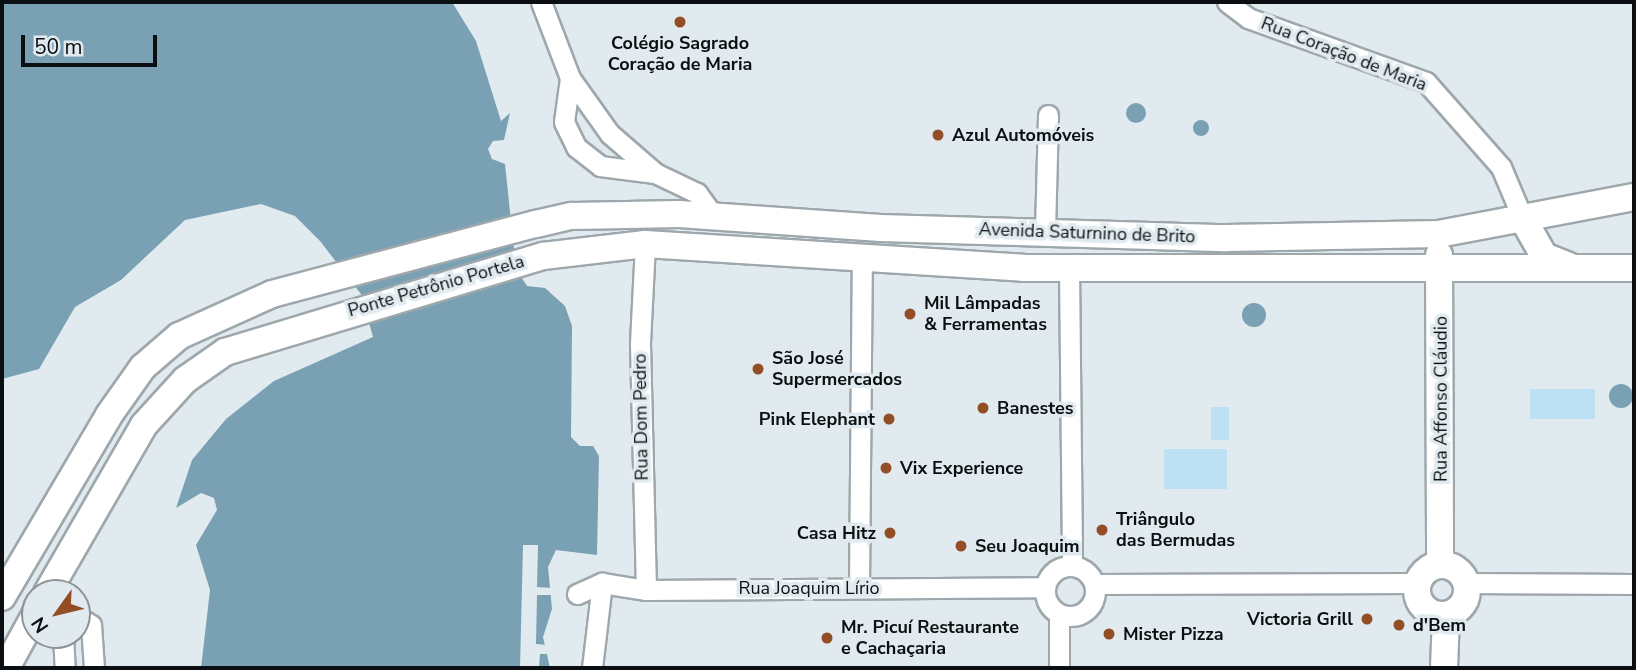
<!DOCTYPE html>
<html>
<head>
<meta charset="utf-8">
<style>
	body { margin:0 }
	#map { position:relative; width:1636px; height:670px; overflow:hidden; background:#e1ebef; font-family:"Nunito Sans",sans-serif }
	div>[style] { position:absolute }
	.green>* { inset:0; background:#bce2f4; transform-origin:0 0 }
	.water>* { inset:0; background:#79a0b3 }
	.round { border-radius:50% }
	.pier>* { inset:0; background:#e1ebef }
	.roads { filter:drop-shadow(2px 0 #9ea8ac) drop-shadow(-2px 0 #9ea8ac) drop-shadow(0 2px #9ea8ac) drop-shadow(0 -2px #9ea8ac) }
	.street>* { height:19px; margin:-9.5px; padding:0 9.5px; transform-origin:9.5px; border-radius:9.5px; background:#fff }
	.street>.ring { margin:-9.5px; padding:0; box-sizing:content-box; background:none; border:19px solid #fff; border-radius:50% }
	.secondary>* { height:26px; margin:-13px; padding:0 13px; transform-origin:13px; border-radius:13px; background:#fff }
	.secondary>.ring { margin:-13px; padding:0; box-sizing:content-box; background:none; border:26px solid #fff; border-radius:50% }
	.dots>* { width:19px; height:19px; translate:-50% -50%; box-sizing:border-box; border:4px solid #e1ebef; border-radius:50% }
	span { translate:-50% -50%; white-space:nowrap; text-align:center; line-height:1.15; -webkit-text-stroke:7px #e1ebef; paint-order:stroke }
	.poi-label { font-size:18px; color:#0c0f11; font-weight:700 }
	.left { translate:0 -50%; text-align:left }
	.right { translate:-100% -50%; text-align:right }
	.street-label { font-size:18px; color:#0c0f11 }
	.frame { position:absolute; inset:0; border:4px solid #0c0f11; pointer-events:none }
	.north { position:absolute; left:21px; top:579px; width:70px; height:70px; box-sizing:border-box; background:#e1ebef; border:2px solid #8c9396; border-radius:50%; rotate:236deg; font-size:19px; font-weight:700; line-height:28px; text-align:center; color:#0c0f11 }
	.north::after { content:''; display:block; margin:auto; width:24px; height:32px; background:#944e26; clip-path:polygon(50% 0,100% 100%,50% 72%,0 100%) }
	.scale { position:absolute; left:21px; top:35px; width:136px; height:32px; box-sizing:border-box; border:4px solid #0c0f11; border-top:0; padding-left:9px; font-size:21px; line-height:24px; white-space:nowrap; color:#0c0f11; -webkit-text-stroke:5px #e1ebef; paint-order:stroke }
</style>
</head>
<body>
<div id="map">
	<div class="green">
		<i style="left:1595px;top:389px;width:30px;height:65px;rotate:90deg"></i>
		<i style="left:1211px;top:407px;width:18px;height:33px"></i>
		<i style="left:1164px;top:449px;width:63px;height:40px"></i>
	</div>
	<div class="water">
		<i style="clip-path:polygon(2px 2px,452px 2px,476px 41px,501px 121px,510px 113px,504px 140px,493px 141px,488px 149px,492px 159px,505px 164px,516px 269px,527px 286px,545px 288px,565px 306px,572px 326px,571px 437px,580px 446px,593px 446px,599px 456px,597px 555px,556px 550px,548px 567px,552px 609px,543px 637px,550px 668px,201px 668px,210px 590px,196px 545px,217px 510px,214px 498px,201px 493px,176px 508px,192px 460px,226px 419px,274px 381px,373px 337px,361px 294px,320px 241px,295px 216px,261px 204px,185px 220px,121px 280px,75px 307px,39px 369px,2px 379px)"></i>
		<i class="round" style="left:1126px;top:103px;width:20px;height:20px"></i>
		<i class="round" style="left:1193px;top:120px;width:16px;height:16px"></i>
		<i class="round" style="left:1242px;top:303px;width:24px;height:24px"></i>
		<i class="round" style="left:1609px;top:384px;width:24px;height:24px"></i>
	</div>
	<div class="pier">
		<i style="clip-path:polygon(523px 545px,538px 545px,537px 587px,552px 588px,552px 595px,537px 595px,536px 644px,548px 645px,549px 654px,540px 654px,539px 668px,520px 668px)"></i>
	</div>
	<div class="roads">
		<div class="street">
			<i style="left:541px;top:2px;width:81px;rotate:69.1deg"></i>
			<i style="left:570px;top:78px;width:69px;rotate:54.5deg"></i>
			<i style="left:610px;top:134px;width:60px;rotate:40.9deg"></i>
			<i style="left:655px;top:173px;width:47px;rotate:25.5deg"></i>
			<i style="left:697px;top:193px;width:29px;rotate:54deg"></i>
			<i style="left:1227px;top:2px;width:26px;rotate:37deg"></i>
			<i style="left:1248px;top:18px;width:189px;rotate:19.8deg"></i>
			<i style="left:1426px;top:82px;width:113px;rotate:48.6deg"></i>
			<i style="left:1501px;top:167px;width:54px;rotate:67.2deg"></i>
			<i style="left:570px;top:78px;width:44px;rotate:97.8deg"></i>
			<i style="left:564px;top:122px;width:28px;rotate:64deg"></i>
			<i style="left:576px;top:147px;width:31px;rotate:38deg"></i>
			<i style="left:600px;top:166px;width:55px;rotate:7.3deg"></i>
			<i style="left:1045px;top:231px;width:116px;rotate:-88.5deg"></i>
			<i style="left:645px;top:244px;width:100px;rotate:92.9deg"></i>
			<i style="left:640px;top:344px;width:246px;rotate:88.6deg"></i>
			<i style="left:1069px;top:268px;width:298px;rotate:89.4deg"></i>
			<i class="ring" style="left:1045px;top:566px;width:31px;height:31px"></i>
			<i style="left:1466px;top:583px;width:168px;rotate:0.3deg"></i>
			<i style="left:1095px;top:584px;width:322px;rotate:-0.2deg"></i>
			<i style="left:859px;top:586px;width:328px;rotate:-89.5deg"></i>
			<i style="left:577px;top:594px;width:27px;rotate:-24deg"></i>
			<i style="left:602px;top:583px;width:45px;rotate:9deg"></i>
			<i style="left:646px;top:590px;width:399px;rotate:-0.4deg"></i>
			<i style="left:77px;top:616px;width:17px;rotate:33deg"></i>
			<i style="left:91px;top:625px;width:43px;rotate:86deg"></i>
			<i style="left:63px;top:635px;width:33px;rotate:87deg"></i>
			<i style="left:592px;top:668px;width:86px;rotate:-83.3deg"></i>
			<i style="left:1059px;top:668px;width:53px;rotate:-90deg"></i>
		</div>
		<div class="secondary">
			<i style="left:1522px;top:217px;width:45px;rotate:60.6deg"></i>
			<i style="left:1544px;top:256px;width:27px;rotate:22deg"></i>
			<i style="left:1439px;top:255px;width:310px;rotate:89.8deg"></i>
			<i class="ring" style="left:1417px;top:565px;width:24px;height:24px"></i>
			<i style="left:47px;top:593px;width:194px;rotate:-60deg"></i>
			<i style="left:144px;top:425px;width:61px;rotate:-47.7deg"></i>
			<i style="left:185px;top:380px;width:49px;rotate:-35deg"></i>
			<i style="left:225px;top:352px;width:332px;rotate:-16.8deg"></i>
			<i style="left:543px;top:256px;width:103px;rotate:-6.7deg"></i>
			<i style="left:645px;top:244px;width:379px;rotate:3.6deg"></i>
			<i style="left:1023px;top:268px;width:611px"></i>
			<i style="left:2px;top:597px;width:211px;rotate:-59.5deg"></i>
			<i style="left:109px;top:415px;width:59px;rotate:-54.7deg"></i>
			<i style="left:143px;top:367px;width:48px;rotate:-40.7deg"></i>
			<i style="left:179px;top:336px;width:102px;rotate:-24.3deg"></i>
			<i style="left:272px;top:294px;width:273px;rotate:-14.9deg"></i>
			<i style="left:536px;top:224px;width:37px;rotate:-13deg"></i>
			<i style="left:572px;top:216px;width:107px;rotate:-1.1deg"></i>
			<i style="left:679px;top:214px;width:202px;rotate:4deg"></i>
			<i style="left:881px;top:228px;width:345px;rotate:1.7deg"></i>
			<i style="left:1226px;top:238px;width:212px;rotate:-1.1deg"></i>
			<i style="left:1438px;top:234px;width:199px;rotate:-10.7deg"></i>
			<i style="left:6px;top:668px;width:60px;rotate:-61.3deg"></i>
			<i style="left:1444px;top:668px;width:52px;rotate:-87.8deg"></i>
		</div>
	</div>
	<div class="dots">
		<i style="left:680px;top:22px;background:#944e26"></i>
		<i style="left:938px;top:135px;background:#944e26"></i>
		<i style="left:910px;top:314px;background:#944e26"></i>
		<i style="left:758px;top:369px;background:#944e26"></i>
		<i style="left:983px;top:408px;background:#944e26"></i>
		<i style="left:889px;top:419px;background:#944e26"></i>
		<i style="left:886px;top:468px;background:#944e26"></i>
		<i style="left:1102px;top:530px;background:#944e26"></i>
		<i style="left:890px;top:533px;background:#944e26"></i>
		<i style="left:961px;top:546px;background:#944e26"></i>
		<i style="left:1367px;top:619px;background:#944e26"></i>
		<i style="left:1399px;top:625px;background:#944e26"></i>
		<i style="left:1109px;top:634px;background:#944e26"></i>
		<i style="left:827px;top:638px;background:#944e26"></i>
	</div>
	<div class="poi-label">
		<span style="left:680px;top:54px">Colégio Sagrado<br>Coração de Maria</span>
		<span class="left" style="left:952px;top:135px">Azul Automóveis</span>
		<span class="left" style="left:924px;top:314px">Mil Lâmpadas<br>&amp; Ferramentas</span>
		<span class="left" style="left:772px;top:369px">São José<br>Supermercados</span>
		<span class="left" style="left:997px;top:408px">Banestes</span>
		<span class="right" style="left:875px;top:419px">Pink Elephant</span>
		<span class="left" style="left:900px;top:468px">Vix Experience</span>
		<span class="left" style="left:1116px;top:530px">Triângulo<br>das Bermudas</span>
		<span class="right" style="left:876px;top:533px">Casa Hitz</span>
		<span class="left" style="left:975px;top:546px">Seu Joaquim</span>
		<span class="right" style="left:1353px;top:619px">Victoria Grill</span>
		<span class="left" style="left:1413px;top:625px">d'Bem</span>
		<span class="left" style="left:841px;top:638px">Mr. Picuí Restaurante<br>e Cachaçaria</span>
		<span class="left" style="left:1123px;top:634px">Mister Pizza</span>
	</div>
	<div class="street-label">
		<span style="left:1344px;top:54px;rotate:21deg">Rua Coração de Maria</span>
		<span style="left:1087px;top:233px;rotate:2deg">Avenida Saturnino de Brito</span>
		<span style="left:436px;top:286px;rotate:-16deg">Ponte Petrônio Portela</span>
		<span style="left:1441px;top:399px;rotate:-90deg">Rua Affonso Cláudio</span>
		<span style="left:641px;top:417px;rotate:-91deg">Rua Dom Pedro</span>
		<span style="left:809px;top:588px">Rua Joaquim Lírio</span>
	</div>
	<div class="frame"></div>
	<div class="north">N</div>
	<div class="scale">50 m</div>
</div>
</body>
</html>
